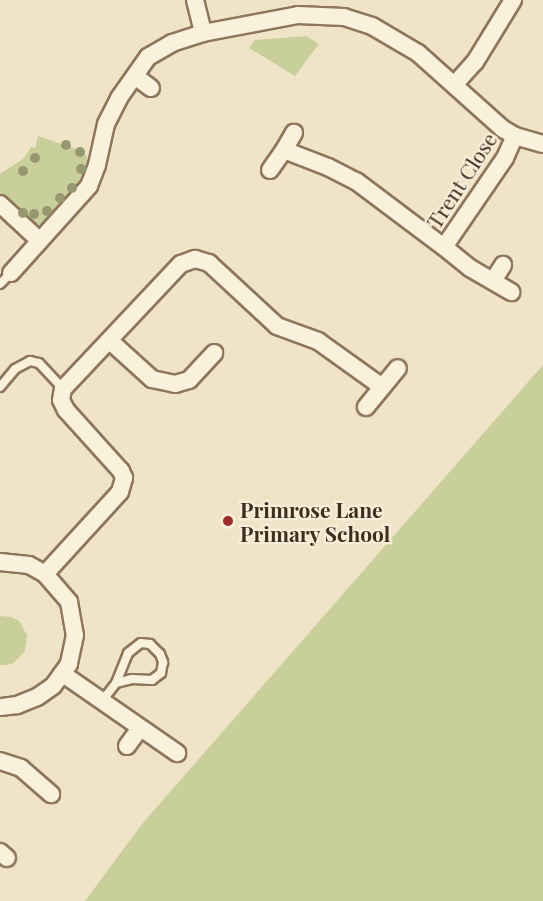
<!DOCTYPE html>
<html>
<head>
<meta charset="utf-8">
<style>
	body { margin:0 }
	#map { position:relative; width:543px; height:901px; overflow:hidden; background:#f0e4c8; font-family:"Playfair Display",serif }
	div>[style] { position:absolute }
	.green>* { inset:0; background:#c9cf9b }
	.roads { filter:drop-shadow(2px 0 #8d765c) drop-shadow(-2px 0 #8d765c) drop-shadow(0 2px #8d765c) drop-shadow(0 -2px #8d765c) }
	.service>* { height:8px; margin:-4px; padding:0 4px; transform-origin:4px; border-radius:4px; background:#faf1dc }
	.minor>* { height:16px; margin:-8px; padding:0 8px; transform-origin:8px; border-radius:8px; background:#faf1dc }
	.trees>* { width:10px; height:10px; margin:-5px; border-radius:50%; background:#96986f }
	.dots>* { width:16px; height:16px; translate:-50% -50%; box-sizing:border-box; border:3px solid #f7eed8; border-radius:50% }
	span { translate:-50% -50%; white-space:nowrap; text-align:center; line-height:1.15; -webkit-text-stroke:4.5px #f7eed8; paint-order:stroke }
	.street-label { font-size:21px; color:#3d2e20 }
	.poi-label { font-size:21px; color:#3d2e20; font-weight:700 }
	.left { translate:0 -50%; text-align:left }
</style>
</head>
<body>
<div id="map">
	<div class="green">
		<i style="clip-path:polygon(306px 36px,319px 44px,295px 76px,249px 48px,255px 40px)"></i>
		<i style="clip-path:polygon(38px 136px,82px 151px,88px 158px,79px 183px,59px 212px,42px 225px,33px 224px,0 196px,0 174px,24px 158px,31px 147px,35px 148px)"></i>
		<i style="clip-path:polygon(543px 365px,543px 901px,85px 901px,142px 824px)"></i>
		<i style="clip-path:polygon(0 616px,12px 617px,19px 621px,27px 635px,25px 651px,14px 663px,6px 665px,0 665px)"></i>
	</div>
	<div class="roads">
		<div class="service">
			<i style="left:0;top:284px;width:16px;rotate:-45deg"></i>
			<i style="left:0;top:387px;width:23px;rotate:-50deg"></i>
			<i style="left:15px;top:369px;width:17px;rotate:-28deg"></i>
			<i style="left:30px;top:361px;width:9px;rotate:13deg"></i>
			<i style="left:39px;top:363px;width:35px;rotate:47deg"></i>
			<i style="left:141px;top:643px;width:9px;rotate:6deg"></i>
			<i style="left:150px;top:644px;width:14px;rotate:45deg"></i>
			<i style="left:160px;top:654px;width:9px;rotate:69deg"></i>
			<i style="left:163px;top:662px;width:11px;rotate:100deg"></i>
			<i style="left:161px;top:673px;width:11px;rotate:142deg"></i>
			<i style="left:152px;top:680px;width:20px;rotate:-177deg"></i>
			<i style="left:132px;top:679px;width:16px;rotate:166deg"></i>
			<i style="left:116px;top:683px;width:32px;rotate:-68deg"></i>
			<i style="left:128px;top:653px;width:16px;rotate:-38deg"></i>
			<i style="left:102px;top:701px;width:23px;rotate:-52deg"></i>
		</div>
		<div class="minor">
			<i style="left:195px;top:0;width:34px;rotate:76deg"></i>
			<i style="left:135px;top:76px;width:20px;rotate:37deg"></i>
			<i style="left:455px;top:84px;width:30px;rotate:-48deg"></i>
			<i style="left:475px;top:62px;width:73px;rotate:-58.5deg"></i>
			<i style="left:284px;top:150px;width:20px;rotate:-60deg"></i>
			<i style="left:270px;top:170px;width:24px;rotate:-55deg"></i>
			<i style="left:284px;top:150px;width:47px;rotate:21.1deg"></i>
			<i style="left:328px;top:167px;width:31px;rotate:27deg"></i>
			<i style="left:356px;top:181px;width:110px;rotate:36.9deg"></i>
			<i style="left:444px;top:247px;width:108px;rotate:-55.6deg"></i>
			<i style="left:505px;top:158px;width:24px;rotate:-66deg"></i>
			<i style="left:0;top:204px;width:54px;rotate:42.8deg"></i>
			<i style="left:444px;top:247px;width:33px;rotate:39deg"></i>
			<i style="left:470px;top:268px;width:48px;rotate:30.3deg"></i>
			<i style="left:11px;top:273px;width:117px;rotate:-48.1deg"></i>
			<i style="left:89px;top:186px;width:22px;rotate:-69deg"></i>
			<i style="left:97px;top:165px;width:42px;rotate:-77.6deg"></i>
			<i style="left:106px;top:124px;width:29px;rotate:-63deg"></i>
			<i style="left:119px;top:98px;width:50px;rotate:-54.7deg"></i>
			<i style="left:148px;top:57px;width:28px;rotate:-30deg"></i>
			<i style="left:172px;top:43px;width:33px;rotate:-18deg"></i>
			<i style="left:203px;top:33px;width:97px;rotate:-10.7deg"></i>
			<i style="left:298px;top:15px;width:46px;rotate:2.5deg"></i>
			<i style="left:344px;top:17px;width:29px;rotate:18deg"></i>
			<i style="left:372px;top:26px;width:53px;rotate:30.4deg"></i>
			<i style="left:418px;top:53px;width:114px;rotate:41.8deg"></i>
			<i style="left:503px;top:129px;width:14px;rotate:30deg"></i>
			<i style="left:515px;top:136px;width:29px;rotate:16deg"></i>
			<i style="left:493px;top:281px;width:19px;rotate:-58deg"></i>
			<i style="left:110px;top:341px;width:57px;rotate:42.1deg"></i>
			<i style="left:152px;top:379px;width:24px;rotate:12deg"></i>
			<i style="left:175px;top:384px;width:15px;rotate:-16deg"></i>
			<i style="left:189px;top:380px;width:37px;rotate:-47deg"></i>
			<i style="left:366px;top:407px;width:50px;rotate:-50.6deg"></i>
			<i style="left:0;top:562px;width:29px;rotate:6deg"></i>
			<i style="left:29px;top:565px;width:18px;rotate:29deg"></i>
			<i style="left:45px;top:574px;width:37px;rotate:49deg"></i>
			<i style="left:69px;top:602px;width:34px;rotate:80deg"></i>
			<i style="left:75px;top:635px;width:30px;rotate:102deg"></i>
			<i style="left:69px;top:664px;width:27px;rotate:126deg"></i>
			<i style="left:53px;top:686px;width:19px;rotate:145deg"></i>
			<i style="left:37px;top:697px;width:22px;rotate:158deg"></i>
			<i style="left:17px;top:705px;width:17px;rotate:173deg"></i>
			<i style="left:45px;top:574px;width:111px;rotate:-47.6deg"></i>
			<i style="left:120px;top:492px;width:15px;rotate:-74deg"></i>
			<i style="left:124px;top:478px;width:8px;rotate:-113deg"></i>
			<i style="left:121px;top:471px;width:82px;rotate:-132deg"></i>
			<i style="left:66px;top:410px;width:11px;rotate:-117deg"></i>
			<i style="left:61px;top:400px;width:11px;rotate:-80deg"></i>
			<i style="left:63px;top:389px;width:172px;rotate:-46.7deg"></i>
			<i style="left:181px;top:264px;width:15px;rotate:-20deg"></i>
			<i style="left:195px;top:259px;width:15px;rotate:16deg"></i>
			<i style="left:209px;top:263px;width:93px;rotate:42.8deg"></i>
			<i style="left:277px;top:326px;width:44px;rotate:20.1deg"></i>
			<i style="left:318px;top:341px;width:79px;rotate:35.7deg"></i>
			<i style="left:63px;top:674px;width:139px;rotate:34.7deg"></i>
			<i style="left:127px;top:746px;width:22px;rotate:-54deg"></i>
			<i style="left:0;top:761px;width:22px;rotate:18deg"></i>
			<i style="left:21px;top:768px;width:40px;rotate:41deg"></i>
			<i style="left:0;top:852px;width:9px;rotate:41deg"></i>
		</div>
	</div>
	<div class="trees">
		<i style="left:66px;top:145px"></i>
		<i style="left:80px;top:152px"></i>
		<i style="left:35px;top:158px"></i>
		<i style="left:81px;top:169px"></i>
		<i style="left:23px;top:171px"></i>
		<i style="left:72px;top:188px"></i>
		<i style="left:60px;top:198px"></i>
		<i style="left:47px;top:211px"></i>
		<i style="left:23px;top:213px"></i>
		<i style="left:34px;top:214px"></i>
	</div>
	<div class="dots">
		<i style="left:228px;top:521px;background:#9e2a2b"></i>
	</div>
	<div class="street-label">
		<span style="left:461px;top:180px;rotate:-57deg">Trent Close</span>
	</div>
	<div class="poi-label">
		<span class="left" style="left:240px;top:521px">Primrose Lane<br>Primary School</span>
	</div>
</div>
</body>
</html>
